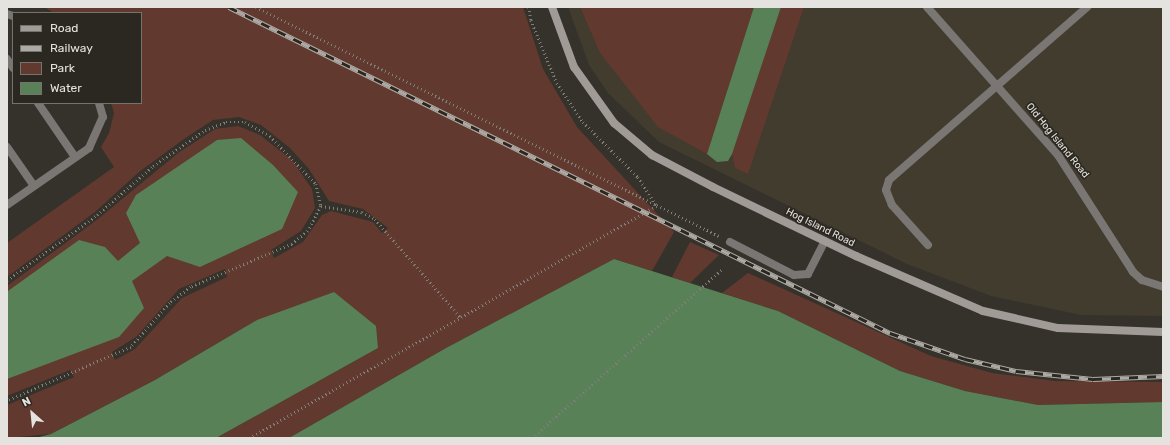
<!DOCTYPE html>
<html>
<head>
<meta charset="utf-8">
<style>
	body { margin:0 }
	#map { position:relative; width:1170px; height:445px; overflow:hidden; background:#35322b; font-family:Rubik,sans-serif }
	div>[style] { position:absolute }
	.built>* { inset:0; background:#413c2e }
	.green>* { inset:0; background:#61392e }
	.water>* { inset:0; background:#598157 }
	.path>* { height:2.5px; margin-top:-1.25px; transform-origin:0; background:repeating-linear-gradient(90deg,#817e79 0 1px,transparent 0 4px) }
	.lane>* { height:8px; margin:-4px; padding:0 4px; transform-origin:4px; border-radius:4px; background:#797673 }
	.secondary>* { height:8px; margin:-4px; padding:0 4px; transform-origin:4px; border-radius:4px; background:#a19b97 }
	.rail>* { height:4.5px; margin-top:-2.25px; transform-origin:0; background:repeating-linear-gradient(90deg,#2b2821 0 9px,#adaaa5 0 18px); box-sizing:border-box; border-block:1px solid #adaaa5 }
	span { translate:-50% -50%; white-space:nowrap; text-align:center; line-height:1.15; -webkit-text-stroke:3.5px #2b2821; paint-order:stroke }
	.street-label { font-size:10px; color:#e5e3df }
	.frame { position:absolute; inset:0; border:8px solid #e5e3df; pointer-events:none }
	.legend { position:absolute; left:12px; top:12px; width:130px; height:92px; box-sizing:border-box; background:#2b2821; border:1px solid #75736d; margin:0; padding:5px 7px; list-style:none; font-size:12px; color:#e5e3df }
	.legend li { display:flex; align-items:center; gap:8px; height:20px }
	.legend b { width:20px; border:1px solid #75736d }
	.north { position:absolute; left:12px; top:393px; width:40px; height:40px; -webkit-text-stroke:3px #2b2821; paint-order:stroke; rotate:333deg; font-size:11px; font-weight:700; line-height:16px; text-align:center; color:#e5e3df }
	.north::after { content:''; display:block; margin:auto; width:14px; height:18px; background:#e5e3df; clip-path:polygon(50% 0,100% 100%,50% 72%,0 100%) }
</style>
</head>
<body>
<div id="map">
	<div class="built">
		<i style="clip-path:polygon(568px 7px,1163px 7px,1163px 316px,1081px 315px,991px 296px,907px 264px,659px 142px,608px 93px,589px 65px)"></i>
	</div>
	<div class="green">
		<i style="clip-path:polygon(evenodd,44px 7px,523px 7px,543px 69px,577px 127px,674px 232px,652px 271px,614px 259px,446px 348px,289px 438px,216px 438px,378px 348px,257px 320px,155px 380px,51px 434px,7px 438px,7px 405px,74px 377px,70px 370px,7px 396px,7px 286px,98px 219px,178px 153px,215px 129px,238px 126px,260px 135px,292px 160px,312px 189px,315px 208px,301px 231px,271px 250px,274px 258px,303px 242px,322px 215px,331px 211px,373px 222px,382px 233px,388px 228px,363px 209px,329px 201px,309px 169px,290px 148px,261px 125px,239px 117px,213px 120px,184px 139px,139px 172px,95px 212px,7px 277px,7px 243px,114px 167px,101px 147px,109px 133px,114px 113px,111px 103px,141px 103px,141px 13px,54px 13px,44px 7px,225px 269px,227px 277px,182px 298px,135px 349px,115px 360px,112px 352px,136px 337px,179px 289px,225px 269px)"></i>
		<i style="clip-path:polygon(580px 7px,754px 7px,707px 154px,658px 127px,600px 53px)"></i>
		<i style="clip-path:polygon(781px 7px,804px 7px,748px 174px,735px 168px,732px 154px)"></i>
		<i style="clip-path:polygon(690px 242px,719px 255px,690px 283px,672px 277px)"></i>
		<i style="clip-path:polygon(748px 273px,931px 356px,992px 373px,1055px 381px,1163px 382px,1163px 402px,1038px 405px,965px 391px,900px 371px,778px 311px,722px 293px)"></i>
	</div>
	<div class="water">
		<i style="clip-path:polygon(754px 7px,781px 7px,732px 154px,728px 161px,717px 162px,707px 154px)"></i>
		<i style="clip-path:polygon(241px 138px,273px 165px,298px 192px,282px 229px,200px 267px,167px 256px,132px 281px,144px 308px,119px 337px,7px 379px,8px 291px,79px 240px,105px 247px,118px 261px,140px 243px,126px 213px,136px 195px,217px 140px)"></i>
		<i style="clip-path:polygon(614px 259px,778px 311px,900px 371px,965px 391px,1038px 405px,1163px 402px,1163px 438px,289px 438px,446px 348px)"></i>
		<i style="clip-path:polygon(334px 292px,376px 326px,378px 348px,216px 438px,35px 438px,51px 434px,155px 380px,257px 320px)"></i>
	</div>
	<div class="path">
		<i style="left:256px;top:7px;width:446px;rotate:26.3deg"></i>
		<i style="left:529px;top:7px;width:13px;rotate:81deg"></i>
		<i style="left:531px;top:20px;width:68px;rotate:67.6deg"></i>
		<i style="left:557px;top:83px;width:47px;rotate:56.3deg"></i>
		<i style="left:583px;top:122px;width:78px;rotate:45deg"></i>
		<i style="left:638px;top:177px;width:33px;rotate:57deg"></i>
		<i style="left:321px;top:206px;width:41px;rotate:8.3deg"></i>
		<i style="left:362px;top:212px;width:15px;rotate:28deg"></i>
		<i style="left:375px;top:219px;width:131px;rotate:49deg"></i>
		<i style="left:7px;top:280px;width:111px;rotate:-35.8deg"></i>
		<i style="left:97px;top:215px;width:74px;rotate:-41.2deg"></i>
		<i style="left:153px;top:166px;width:63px;rotate:-34.7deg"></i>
		<i style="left:205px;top:130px;width:22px;rotate:-21deg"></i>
		<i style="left:226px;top:122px;width:19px"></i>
		<i style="left:245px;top:122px;width:29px;rotate:29deg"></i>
		<i style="left:270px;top:136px;width:66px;rotate:46.2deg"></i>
		<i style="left:316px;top:184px;width:23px;rotate:77deg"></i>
		<i style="left:321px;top:206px;width:28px;rotate:117deg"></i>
		<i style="left:308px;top:231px;width:21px;rotate:141deg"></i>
		<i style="left:292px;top:244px;width:110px;rotate:156.9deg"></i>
		<i style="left:191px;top:287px;width:26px;rotate:143deg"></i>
		<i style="left:170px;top:303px;width:59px;rotate:131.6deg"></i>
		<i style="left:131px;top:347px;width:135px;rotate:156.5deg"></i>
		<i style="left:249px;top:438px;width:470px;rotate:-29.7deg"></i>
		<i style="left:657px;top:205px;width:69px;rotate:26.6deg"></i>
		<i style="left:532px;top:438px;width:253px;rotate:-41.6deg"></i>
	</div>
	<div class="lane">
		<i style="left:927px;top:7px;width:198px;rotate:48.5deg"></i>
		<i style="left:1058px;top:155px;width:139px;rotate:57.3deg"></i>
		<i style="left:1133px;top:272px;width:12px;rotate:42deg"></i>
		<i style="left:1142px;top:280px;width:22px;rotate:18deg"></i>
		<i style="left:7px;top:14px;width:6px;rotate:18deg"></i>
		<i style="left:7px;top:59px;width:11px;rotate:56deg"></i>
		<i style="left:38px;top:103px;width:65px;rotate:55.6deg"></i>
		<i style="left:7px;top:147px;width:47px;rotate:55.3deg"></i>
		<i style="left:7px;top:205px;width:100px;rotate:-34.8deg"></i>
		<i style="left:89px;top:148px;width:34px;rotate:-66deg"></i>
		<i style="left:103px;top:117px;width:15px;rotate:-106deg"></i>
		<i style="left:730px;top:242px;width:72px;rotate:27.3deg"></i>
		<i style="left:794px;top:275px;width:14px;rotate:-4deg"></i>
		<i style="left:808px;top:274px;width:37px;rotate:-63deg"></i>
		<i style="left:928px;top:245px;width:54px;rotate:-132deg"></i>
		<i style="left:892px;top:205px;width:16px;rotate:-112deg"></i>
		<i style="left:886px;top:190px;width:10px;rotate:-73deg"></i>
		<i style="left:889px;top:180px;width:263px;rotate:-41.1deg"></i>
	</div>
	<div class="secondary">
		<i style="left:552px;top:7px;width:64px;rotate:69.9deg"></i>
		<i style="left:574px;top:67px;width:69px;rotate:54.5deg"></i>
		<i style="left:614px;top:123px;width:50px;rotate:40.1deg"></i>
		<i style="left:652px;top:155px;width:69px;rotate:27.7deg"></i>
		<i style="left:713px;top:187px;width:159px;rotate:25.8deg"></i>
		<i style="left:856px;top:256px;width:138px;rotate:23.4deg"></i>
		<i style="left:983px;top:311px;width:77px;rotate:12.8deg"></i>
		<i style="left:1058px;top:328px;width:105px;rotate:2.2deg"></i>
	</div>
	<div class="rail">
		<i style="left:229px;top:7px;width:737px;rotate:26.25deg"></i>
		<i style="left:890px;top:333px;width:79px;rotate:19.1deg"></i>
		<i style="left:965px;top:359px;width:52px;rotate:13.2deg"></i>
		<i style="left:1016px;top:371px;width:77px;rotate:5.9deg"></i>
		<i style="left:1093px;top:379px;width:70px;rotate:-2.5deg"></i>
	</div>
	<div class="street-label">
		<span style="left:1057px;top:141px;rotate:51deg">Old Hog Island Road</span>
		<span style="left:820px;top:228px;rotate:26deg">Hog Island Road</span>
	</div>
	<div class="frame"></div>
	<ul class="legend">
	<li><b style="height:5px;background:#a19b97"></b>Road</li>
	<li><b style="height:5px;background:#adaaa5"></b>Railway</li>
	<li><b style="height:11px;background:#61392e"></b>Park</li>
	<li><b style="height:11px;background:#598157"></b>Water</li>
	</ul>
	<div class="north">N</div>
</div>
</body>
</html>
